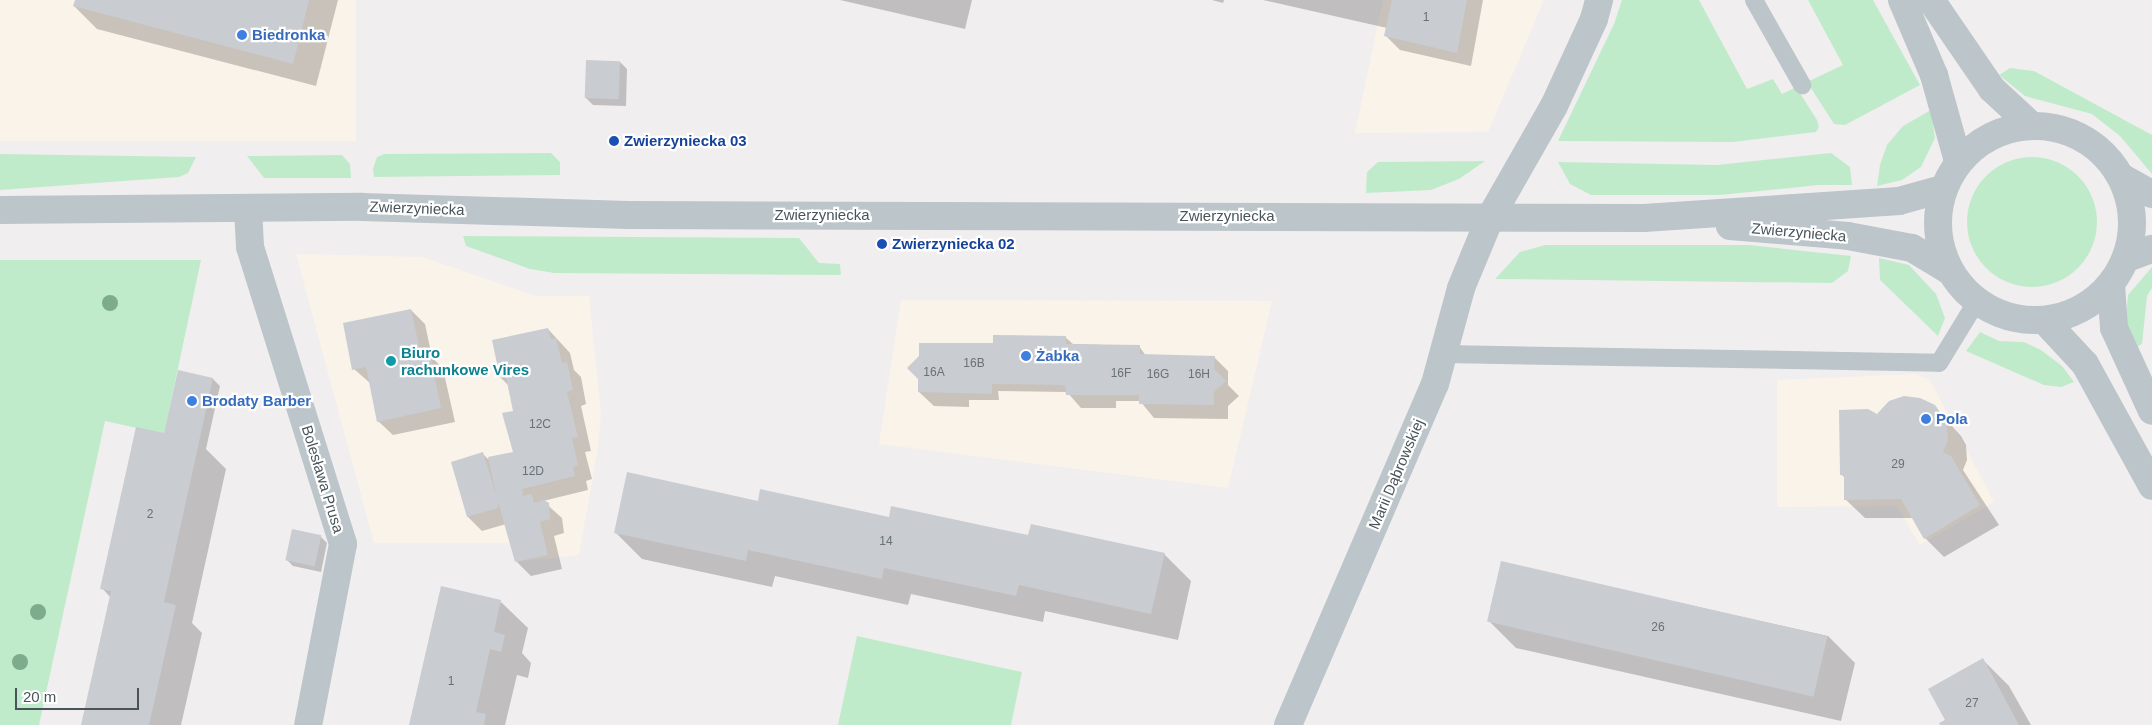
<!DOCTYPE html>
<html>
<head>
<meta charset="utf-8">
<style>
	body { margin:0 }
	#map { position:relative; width:2152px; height:725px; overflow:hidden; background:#f1eeef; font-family:Arial,sans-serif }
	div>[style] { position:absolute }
	.commercial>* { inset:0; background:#faf3e9; transform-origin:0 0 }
	.green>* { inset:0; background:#c0ebca }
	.round { border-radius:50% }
	.shadow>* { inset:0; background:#0003 }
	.building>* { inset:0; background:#c9ccd1; transform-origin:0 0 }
	.service>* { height:18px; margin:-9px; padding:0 9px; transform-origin:9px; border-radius:9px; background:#bbc5ca }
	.minor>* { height:28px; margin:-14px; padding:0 14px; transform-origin:14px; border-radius:14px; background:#bbc5ca }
	.tertiary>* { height:28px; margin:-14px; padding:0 14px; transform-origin:14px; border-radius:14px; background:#bbc5ca }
	.tertiary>.ring { margin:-14px; padding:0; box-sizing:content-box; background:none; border:28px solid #bbc5ca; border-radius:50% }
	.trees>* { width:16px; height:16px; margin:-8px; border-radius:50%; background:#7dac8d }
	.dots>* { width:14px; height:14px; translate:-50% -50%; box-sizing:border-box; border:2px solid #fff; border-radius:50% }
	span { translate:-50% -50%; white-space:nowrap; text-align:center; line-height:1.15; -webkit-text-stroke:4.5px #fff; paint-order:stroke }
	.number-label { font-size:12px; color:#687278 }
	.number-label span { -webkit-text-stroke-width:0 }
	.shop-label { font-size:15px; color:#366cbe; font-weight:700 }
	.left { translate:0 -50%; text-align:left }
	.transit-label { font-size:15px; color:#164399; font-weight:700 }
	.street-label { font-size:15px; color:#48545a }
	.culture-label { font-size:15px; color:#0d838f; font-weight:700 }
	.scale { position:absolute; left:15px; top:688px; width:124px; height:22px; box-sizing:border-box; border:2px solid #48545a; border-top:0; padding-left:6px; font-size:15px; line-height:18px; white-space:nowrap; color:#48545a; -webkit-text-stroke:4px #fff; paint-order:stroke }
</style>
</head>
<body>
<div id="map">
	<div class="commercial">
		<i style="left:0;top:0;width:356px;height:141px"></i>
		<i style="clip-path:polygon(1383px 0,1544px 0,1488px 132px,1355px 133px)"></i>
		<i style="clip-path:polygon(296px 254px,422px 257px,536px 296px,589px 296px,601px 414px,598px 447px,579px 555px,515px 562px,510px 543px,374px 543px)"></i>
		<i style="clip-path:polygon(901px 300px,1272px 301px,1228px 488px,879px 444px)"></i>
		<i style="clip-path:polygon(1915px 374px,1930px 380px,1994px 502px,1920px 545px,1897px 506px,1777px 507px,1777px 380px)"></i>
	</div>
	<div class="green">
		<i style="clip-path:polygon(1622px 0,1699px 0,1747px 89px,1773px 79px,1782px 94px,1796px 87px,1817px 120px,1819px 127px,1816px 132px,1733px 142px,1558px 141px,1614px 24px)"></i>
		<i style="clip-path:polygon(1808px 0,1873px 0,1920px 85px,1845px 125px,1834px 124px,1807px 82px,1843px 65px)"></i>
		<i style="clip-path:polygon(2010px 68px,2034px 71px,2152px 135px,2152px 174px,2120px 136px,2092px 114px,2025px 96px,1999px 75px)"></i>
		<i style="clip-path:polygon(1931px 110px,1935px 138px,1921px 167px,1902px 180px,1877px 186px,1880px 165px,1887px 145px,1903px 126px)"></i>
		<i style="clip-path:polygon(551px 153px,560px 162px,560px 175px,374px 177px,373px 169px,377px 157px,384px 154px)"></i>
		<i style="clip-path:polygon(1831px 153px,1850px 167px,1852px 185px,1819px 185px,1720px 195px,1591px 195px,1570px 184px,1558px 162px,1717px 165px)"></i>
		<i style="clip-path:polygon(0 154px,196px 157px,188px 173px,179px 177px,0 190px)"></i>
		<i style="clip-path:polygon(342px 155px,350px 164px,351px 178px,264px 178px,247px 156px)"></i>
		<i class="round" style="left:1967px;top:157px;width:130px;height:130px"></i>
		<i style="clip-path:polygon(1485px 161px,1459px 179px,1431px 190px,1366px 193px,1367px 172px,1378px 162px)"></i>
		<i style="clip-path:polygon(463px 236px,799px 238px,819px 263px,840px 264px,841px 275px,554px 273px,530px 269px,466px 246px)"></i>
		<i style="clip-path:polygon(1545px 245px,1749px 245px,1851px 256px,1848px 271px,1832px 283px,1495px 279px,1520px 252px)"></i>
		<i style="clip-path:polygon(1879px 258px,1909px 265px,1936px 294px,1945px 318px,1938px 336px,1880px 280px)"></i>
		<i style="clip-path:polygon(0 260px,201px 260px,164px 434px,105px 421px,39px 725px,0 725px)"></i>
		<i style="clip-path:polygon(2152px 267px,2152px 288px,2147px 296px,2142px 344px,2133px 349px,2126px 318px,2128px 295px)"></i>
		<i style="clip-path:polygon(1980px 332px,1999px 341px,2024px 342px,2041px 350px,2062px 366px,2074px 382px,2061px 387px,2044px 385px,1966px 351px)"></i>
		<i style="clip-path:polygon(857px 636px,1022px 672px,1011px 725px,838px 725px)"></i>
	</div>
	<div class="shadow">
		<i style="clip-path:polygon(76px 0,338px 0,316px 86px,97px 29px,74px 6px)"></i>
		<i style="clip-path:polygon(840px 0,972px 0,965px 29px)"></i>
		<i style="clip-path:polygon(1212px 0,1224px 0,1223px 3px)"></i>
		<i style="clip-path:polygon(1263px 0,1483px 0,1471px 66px,1400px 50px,1386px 36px,1387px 28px)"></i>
		<i style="clip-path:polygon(620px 62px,627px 69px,626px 106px,593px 105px,586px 98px)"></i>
		<i style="clip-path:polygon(411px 310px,425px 324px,432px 357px,443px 369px,455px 422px,393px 435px,378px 421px,370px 383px,354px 369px)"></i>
		<i style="clip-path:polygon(548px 329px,570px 353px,574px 370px,581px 377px,586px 404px,581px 406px,591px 451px,585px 452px,592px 479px,586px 481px,588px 490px,543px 501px,562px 518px,564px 533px,554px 536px,562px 569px,531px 576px,517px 562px,506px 524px,482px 531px,468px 517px,452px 463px,482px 453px,488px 459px,514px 453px,515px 412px,509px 386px,501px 378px,493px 341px)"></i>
		<i style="clip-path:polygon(1065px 337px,1073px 344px,1139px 346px,1146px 356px,1214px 357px,1228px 371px,1228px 385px,1239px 396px,1228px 406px,1228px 419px,1154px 418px,1140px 401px,1116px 401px,1116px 408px,1081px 408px,1067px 392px,998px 391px,999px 400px,969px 400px,969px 407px,934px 406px,919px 392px,994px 344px)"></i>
		<i style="clip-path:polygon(179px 372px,213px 379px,220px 386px,206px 449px,226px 469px,192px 623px,202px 633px,181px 725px,82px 725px,111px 598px,102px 588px,165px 434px)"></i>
		<i style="clip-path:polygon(1934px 406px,1961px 436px,1966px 445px,1967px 460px,1963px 470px,1999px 525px,1944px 557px,1925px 538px,1913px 518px,1865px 518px,1845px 499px,1845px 478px,1841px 474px,1878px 416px)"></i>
		<i style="clip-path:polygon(759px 502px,1164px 554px,1191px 581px,1178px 640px,1045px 611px,1043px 622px,911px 594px,908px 605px,775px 576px,772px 587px,642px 559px,615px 532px)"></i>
		<i style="clip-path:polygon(320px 536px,327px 543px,321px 572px,293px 566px,286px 559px)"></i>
		<i style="clip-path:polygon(1502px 563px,1828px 636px,1855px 663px,1841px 721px,1516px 648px,1489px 621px)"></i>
		<i style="clip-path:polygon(501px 602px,528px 628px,522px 653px,531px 663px,528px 678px,517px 675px,505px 725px,411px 725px)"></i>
		<i style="clip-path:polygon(1983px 660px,2009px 686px,2031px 725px,1942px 725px)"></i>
	</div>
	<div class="building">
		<i style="clip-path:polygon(75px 0,309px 0,293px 64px,73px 6px)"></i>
		<i style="clip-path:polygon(1392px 0,1467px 0,1457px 53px,1384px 36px)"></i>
		<i style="left:586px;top:60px;width:34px;height:38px;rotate:2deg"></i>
		<i style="clip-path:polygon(411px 309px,421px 355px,430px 354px,441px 408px,377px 422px,366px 367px,352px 370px,343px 323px)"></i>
		<i style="clip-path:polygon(548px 328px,551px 339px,556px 338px,562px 363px,567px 362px,573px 390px,567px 392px,578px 437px,572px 438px,578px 465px,573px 467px,575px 476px,522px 489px,523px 496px,532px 494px,534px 503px,544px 500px,549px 503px,550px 519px,540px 522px,548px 555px,515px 562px,498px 502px,498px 508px,467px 517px,451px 462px,483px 452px,497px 497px,488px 457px,513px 452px,502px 413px,513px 411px,506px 377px,500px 378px,492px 340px)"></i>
		<i style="clip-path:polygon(993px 335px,1066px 336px,1066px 344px,1140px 345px,1140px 354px,1215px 356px,1214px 369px,1226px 381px,1214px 392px,1214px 405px,1139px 404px,1139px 395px,1066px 395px,1065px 385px,992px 384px,992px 394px,918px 392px,918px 379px,907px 368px,919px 356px,919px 343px,993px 343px)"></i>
		<i style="clip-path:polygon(178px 370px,213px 378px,164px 602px,176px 605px,149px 725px,81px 725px,111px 591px,100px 589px,136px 427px,164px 433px)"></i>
		<i style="clip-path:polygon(1904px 396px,1920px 398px,1935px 405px,1942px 415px,1947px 425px,1948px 440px,1943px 452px,1951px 456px,1980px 505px,1924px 539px,1901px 499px,1844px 500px,1844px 475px,1840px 475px,1839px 410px,1868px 409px,1877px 414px,1889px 401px)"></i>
		<i style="clip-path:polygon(627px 472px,758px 501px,760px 489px,889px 517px,891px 506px,1028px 535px,1031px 524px,1165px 553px,1151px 614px,1019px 585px,1016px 596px,884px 568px,882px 579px,748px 550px,746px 561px,614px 533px)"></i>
		<i style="left:292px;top:529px;width:30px;height:32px;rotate:12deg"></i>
		<i style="left:1501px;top:561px;width:335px;height:62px;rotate:13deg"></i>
		<i style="clip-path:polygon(441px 586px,501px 600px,494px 632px,505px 635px,501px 652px,490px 649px,476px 712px,486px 714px,484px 725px,409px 725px)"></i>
		<i style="clip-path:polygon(1983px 658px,2019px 725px,1940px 725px,1939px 723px,1945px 720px,1928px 689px)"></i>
	</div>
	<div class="service">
		<i style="left:1754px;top:0;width:98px;rotate:60.5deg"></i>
		<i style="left:1444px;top:354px;width:495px;rotate:1deg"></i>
		<i style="left:1939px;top:363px;width:73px;rotate:-58.5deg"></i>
	</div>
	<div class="minor">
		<i style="left:2121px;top:177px;width:35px;rotate:29deg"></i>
		<i style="left:248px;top:208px;width:39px;rotate:87deg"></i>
		<i style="left:250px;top:247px;width:311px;rotate:72.6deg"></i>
		<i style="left:343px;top:544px;width:184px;rotate:100.9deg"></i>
		<i style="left:0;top:210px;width:362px;rotate:-0.5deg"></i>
		<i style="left:362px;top:207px;width:266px;rotate:1.7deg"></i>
		<i style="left:628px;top:215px;width:1016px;rotate:0.17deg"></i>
		<i style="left:1644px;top:218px;width:256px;rotate:-3.8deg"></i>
		<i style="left:1899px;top:201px;width:45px;rotate:-15.6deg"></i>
		<i style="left:1730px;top:226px;width:118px;rotate:4.8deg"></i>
		<i style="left:1848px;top:236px;width:65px;rotate:10.6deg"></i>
		<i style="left:1912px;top:248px;width:42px;rotate:31.4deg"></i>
		<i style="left:2127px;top:258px;width:27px;rotate:-20deg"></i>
		<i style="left:1288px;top:725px;width:371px;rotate:-66.7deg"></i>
		<i style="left:1435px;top:384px;width:99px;rotate:-74.8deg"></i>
		<i style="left:1461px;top:288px;width:76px;rotate:-67.5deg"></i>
		<i style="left:1490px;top:218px;width:129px;rotate:-60.3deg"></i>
		<i style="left:1554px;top:106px;width:96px;rotate:-65.3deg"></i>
		<i style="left:1594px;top:19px;width:20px;rotate:-75deg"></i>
	</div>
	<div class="tertiary">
		<i style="left:1902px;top:0;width:82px;rotate:66.9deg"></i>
		<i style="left:1934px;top:75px;width:89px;rotate:74.4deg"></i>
		<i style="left:1931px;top:0;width:108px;rotate:55.6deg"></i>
		<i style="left:1992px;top:89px;width:54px;rotate:42.8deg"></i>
		<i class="ring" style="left:1938px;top:126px;width:166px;height:166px"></i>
		<i style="left:2111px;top:285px;width:43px;rotate:86deg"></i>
		<i style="left:2114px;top:328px;width:91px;rotate:65.4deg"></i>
		<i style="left:2045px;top:321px;width:59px;rotate:47.1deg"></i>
		<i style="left:2085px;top:364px;width:139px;rotate:61.2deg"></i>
	</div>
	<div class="trees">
		<i style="left:110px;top:303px"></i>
		<i style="left:38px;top:612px"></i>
		<i style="left:20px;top:662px"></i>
	</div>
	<div class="dots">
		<i style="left:242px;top:35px;background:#3f7fe0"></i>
		<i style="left:614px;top:141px;background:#1a4fb4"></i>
		<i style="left:882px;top:244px;background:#1a4fb4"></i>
		<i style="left:1026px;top:356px;background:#3f7fe0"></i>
		<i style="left:391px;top:361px;background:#0f9aa8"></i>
		<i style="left:192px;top:401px;background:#3f7fe0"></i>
		<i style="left:1926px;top:419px;background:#3f7fe0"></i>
	</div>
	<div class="number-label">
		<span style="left:1426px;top:18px">1</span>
		<span style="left:974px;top:364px">16B</span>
		<span style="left:934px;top:373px">16A</span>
		<span style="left:1121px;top:374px">16F</span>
		<span style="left:1158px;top:375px">16G</span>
		<span style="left:1199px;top:375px">16H</span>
		<span style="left:540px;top:425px">12C</span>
		<span style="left:1898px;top:465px">29</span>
		<span style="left:533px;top:472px">12D</span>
		<span style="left:150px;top:515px">2</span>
		<span style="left:886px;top:542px">14</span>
		<span style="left:1658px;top:628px">26</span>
		<span style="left:451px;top:682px">1</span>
		<span style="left:1972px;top:704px">27</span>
	</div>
	<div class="shop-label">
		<span class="left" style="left:252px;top:35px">Biedronka</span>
		<span class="left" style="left:1036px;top:356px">Żabka</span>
		<span class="left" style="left:202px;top:401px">Brodaty Barber</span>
		<span class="left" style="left:1936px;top:419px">Pola</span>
	</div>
	<div class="transit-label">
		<span class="left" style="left:624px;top:141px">Zwierzyniecka 03</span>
		<span class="left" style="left:892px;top:244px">Zwierzyniecka 02</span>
	</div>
	<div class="street-label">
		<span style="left:417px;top:208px;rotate:2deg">Zwierzyniecka</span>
		<span style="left:822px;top:215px">Zwierzyniecka</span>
		<span style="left:1227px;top:216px">Zwierzyniecka</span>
		<span style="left:1799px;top:232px;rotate:5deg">Zwierzyniecka</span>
		<span style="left:1396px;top:474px;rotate:-67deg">Marii Dąbrowskiej</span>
		<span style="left:323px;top:479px;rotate:73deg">Bolesława Prusa</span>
	</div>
	<div class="culture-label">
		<span class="left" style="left:401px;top:361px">Biuro<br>rachunkowe Vires</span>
	</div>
	<div class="scale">20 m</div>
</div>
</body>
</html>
